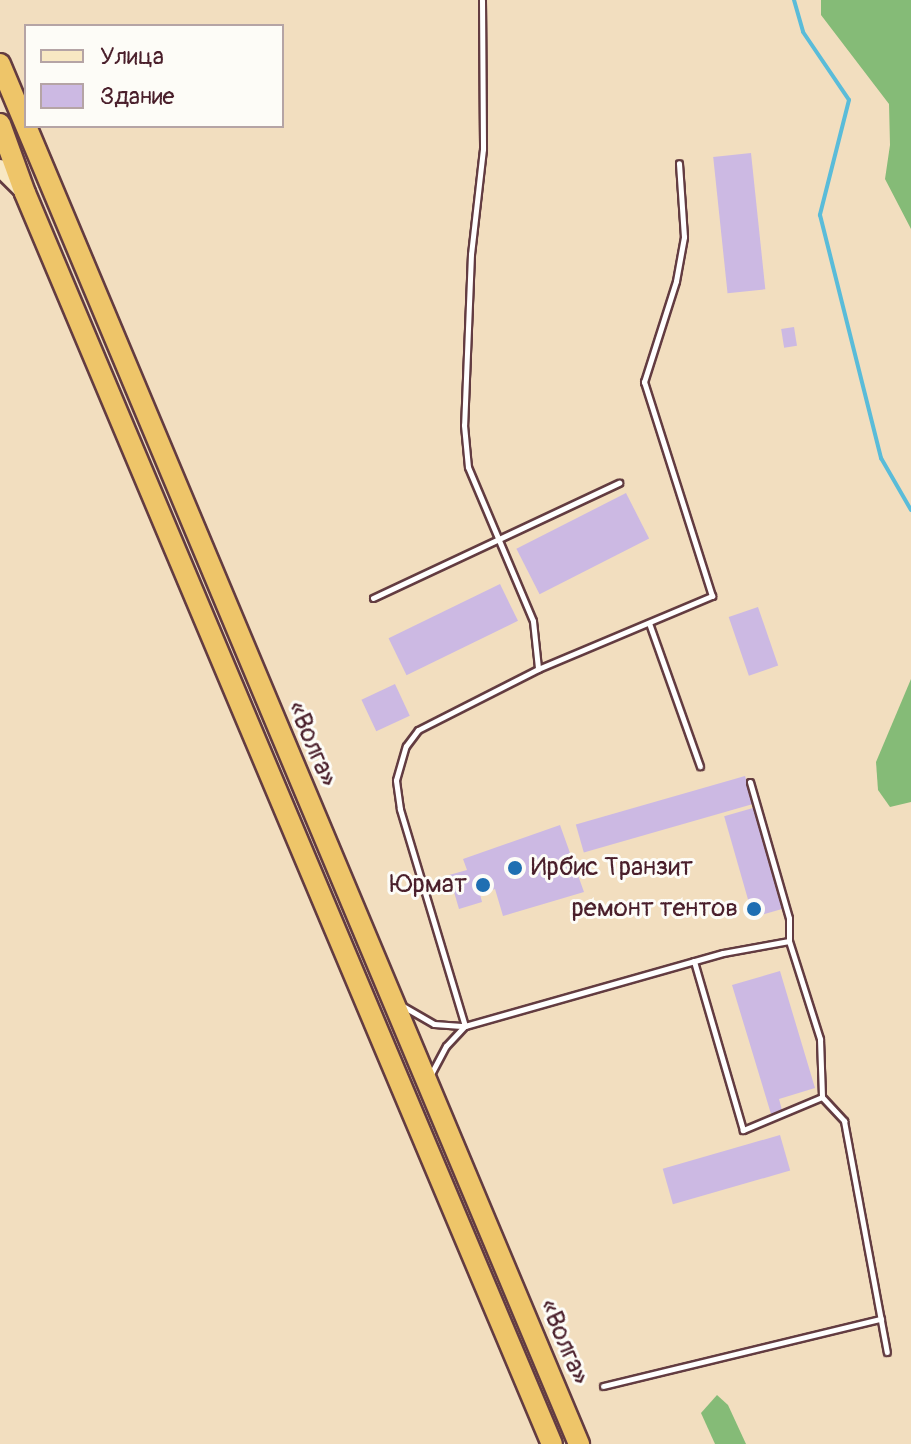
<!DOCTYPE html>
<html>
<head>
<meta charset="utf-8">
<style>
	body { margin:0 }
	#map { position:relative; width:911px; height:1444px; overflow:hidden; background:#f2debf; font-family:Pangolin,sans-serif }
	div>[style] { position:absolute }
	.forest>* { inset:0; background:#85bb77 }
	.stream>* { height:4px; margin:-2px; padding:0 2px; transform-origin:2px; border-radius:2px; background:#5abcd9 }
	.building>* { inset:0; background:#ccb9e3; transform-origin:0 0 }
	.roads { filter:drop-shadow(2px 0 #633c41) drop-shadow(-2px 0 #633c41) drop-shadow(0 2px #633c41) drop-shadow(0 -2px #633c41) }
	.lane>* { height:5px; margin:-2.5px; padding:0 2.5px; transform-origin:2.5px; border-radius:2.5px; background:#fff }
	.secondary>* { height:16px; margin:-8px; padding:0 8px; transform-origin:8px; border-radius:8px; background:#f8e8c3 }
	.highway>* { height:20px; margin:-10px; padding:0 10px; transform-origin:10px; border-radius:10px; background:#eec569 }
	.dots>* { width:22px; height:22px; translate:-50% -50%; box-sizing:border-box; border:4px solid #fdfcf7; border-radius:50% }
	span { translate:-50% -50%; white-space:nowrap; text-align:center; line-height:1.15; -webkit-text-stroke:6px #fdfcf7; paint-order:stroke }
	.street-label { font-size:26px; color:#4a1f2b }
	.poi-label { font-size:26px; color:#4a1f2b }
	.left { translate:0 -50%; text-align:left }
	.right { translate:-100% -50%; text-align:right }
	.legend { position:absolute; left:24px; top:24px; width:260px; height:104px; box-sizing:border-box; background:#fdfcf7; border:2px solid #b5a4a5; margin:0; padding:10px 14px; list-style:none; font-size:24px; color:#4a1f2b }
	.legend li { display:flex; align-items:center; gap:16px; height:40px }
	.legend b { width:40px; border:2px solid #b5a4a5 }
</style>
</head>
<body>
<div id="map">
	<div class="forest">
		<i style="clip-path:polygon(821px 0,911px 0,911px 229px,885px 179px,890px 145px,889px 104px,821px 15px)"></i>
		<i style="clip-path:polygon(911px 679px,911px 802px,890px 807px,878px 790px,876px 762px)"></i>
		<i style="clip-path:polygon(717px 1395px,728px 1405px,746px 1444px,715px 1444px,701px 1413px)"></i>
	</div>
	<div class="stream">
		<i style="left:794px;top:0;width:33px;rotate:74deg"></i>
		<i style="left:803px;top:32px;width:82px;rotate:55.9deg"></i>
		<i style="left:849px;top:100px;width:119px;rotate:104.2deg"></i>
		<i style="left:820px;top:215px;width:251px;rotate:75.9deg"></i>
		<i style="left:881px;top:458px;width:60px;rotate:60deg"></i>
	</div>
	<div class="building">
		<i style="left:751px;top:153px;width:137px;height:38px;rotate:84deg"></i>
		<i style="left:794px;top:327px;width:19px;height:13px;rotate:81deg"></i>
		<i style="left:626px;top:493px;width:51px;height:123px;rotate:63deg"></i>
		<i style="left:500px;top:584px;width:41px;height:124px;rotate:64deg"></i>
		<i style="left:758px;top:607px;width:62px;height:31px;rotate:71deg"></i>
		<i style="left:395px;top:684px;width:35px;height:37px;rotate:65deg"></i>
		<i style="left:745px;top:776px;width:29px;height:176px;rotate:74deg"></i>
		<i style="left:753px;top:808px;width:105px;height:30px;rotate:74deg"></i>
		<i style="clip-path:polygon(560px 825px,584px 892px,503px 916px,495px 889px,480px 894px,482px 902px,459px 909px,449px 875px,467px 870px,463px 859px)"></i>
		<i style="clip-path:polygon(780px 971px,815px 1088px,779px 1099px,782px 1110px,771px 1114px,732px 985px)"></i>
		<i style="left:780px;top:1135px;width:37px;height:122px;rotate:74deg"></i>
	</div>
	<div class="roads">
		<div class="lane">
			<i style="left:482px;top:0;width:149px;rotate:89.6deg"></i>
			<i style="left:483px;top:149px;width:106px;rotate:96.5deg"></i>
			<i style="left:471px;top:254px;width:171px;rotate:92.3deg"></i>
			<i style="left:464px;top:425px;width:42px;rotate:84.6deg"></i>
			<i style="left:468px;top:467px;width:167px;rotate:67.1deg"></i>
			<i style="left:533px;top:621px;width:47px;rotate:83.9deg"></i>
			<i style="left:373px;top:598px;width:272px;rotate:-25.1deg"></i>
			<i style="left:649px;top:623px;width:152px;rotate:70.4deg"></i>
			<i style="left:750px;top:782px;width:141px;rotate:74deg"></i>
			<i style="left:789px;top:918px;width:23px;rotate:90deg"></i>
			<i style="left:401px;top:1005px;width:38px;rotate:30deg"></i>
			<i style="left:434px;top:1024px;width:31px;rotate:4deg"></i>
			<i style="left:465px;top:1026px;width:268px;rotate:-15.8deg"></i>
			<i style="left:723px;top:953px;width:67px;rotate:-10.3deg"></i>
			<i style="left:789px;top:941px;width:103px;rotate:72.4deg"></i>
			<i style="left:820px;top:1039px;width:58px;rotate:88deg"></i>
			<i style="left:822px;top:1097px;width:86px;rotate:157.3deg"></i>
			<i style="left:743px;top:1130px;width:176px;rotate:-106.2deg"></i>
			<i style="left:465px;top:1026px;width:227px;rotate:-106.7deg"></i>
			<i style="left:400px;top:809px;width:29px;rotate:-98deg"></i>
			<i style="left:396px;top:780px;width:35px;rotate:-74deg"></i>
			<i style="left:406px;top:746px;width:20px;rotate:-53deg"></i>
			<i style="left:418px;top:730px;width:135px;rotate:-26.9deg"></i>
			<i style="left:538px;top:669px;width:189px;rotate:-22.8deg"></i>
			<i style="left:712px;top:596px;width:225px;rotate:-107.6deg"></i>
			<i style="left:644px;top:382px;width:106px;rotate:-72.4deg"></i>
			<i style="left:676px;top:281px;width:45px;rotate:-79.7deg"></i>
			<i style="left:684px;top:237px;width:74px;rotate:-93.9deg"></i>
			<i style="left:431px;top:1074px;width:32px;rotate:-62deg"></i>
			<i style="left:446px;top:1046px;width:26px;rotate:-47deg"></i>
			<i style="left:822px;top:1097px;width:33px;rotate:47deg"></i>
			<i style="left:844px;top:1121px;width:235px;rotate:79.5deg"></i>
			<i style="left:603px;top:1386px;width:286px;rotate:-13.6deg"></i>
		</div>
		<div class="secondary">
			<i style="left:0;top:168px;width:30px;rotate:45deg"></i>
		</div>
		<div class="highway">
			<i style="left:0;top:64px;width:1497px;rotate:67.24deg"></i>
			<i style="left:0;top:124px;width:73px;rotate:70.1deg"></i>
			<i style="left:25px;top:193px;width:1357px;rotate:67.16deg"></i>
		</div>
	</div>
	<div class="dots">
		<i style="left:515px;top:868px;background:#1f6fb2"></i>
		<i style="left:483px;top:885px;background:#1f6fb2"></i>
		<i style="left:754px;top:909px;background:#1f6fb2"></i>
	</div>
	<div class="street-label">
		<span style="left:312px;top:744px;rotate:67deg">«Волга»</span>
		<span style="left:564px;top:1342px;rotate:67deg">«Волга»</span>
	</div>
	<div class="poi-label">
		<span class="left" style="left:531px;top:868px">Ирбис Транзит</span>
		<span class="right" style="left:467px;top:885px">Юрмат</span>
		<span class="right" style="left:738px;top:909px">ремонт тентов</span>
	</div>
	<ul class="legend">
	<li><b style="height:10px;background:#f8e8c3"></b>Улица</li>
	<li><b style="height:22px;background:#ccb9e3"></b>Здание</li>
	</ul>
</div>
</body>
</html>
